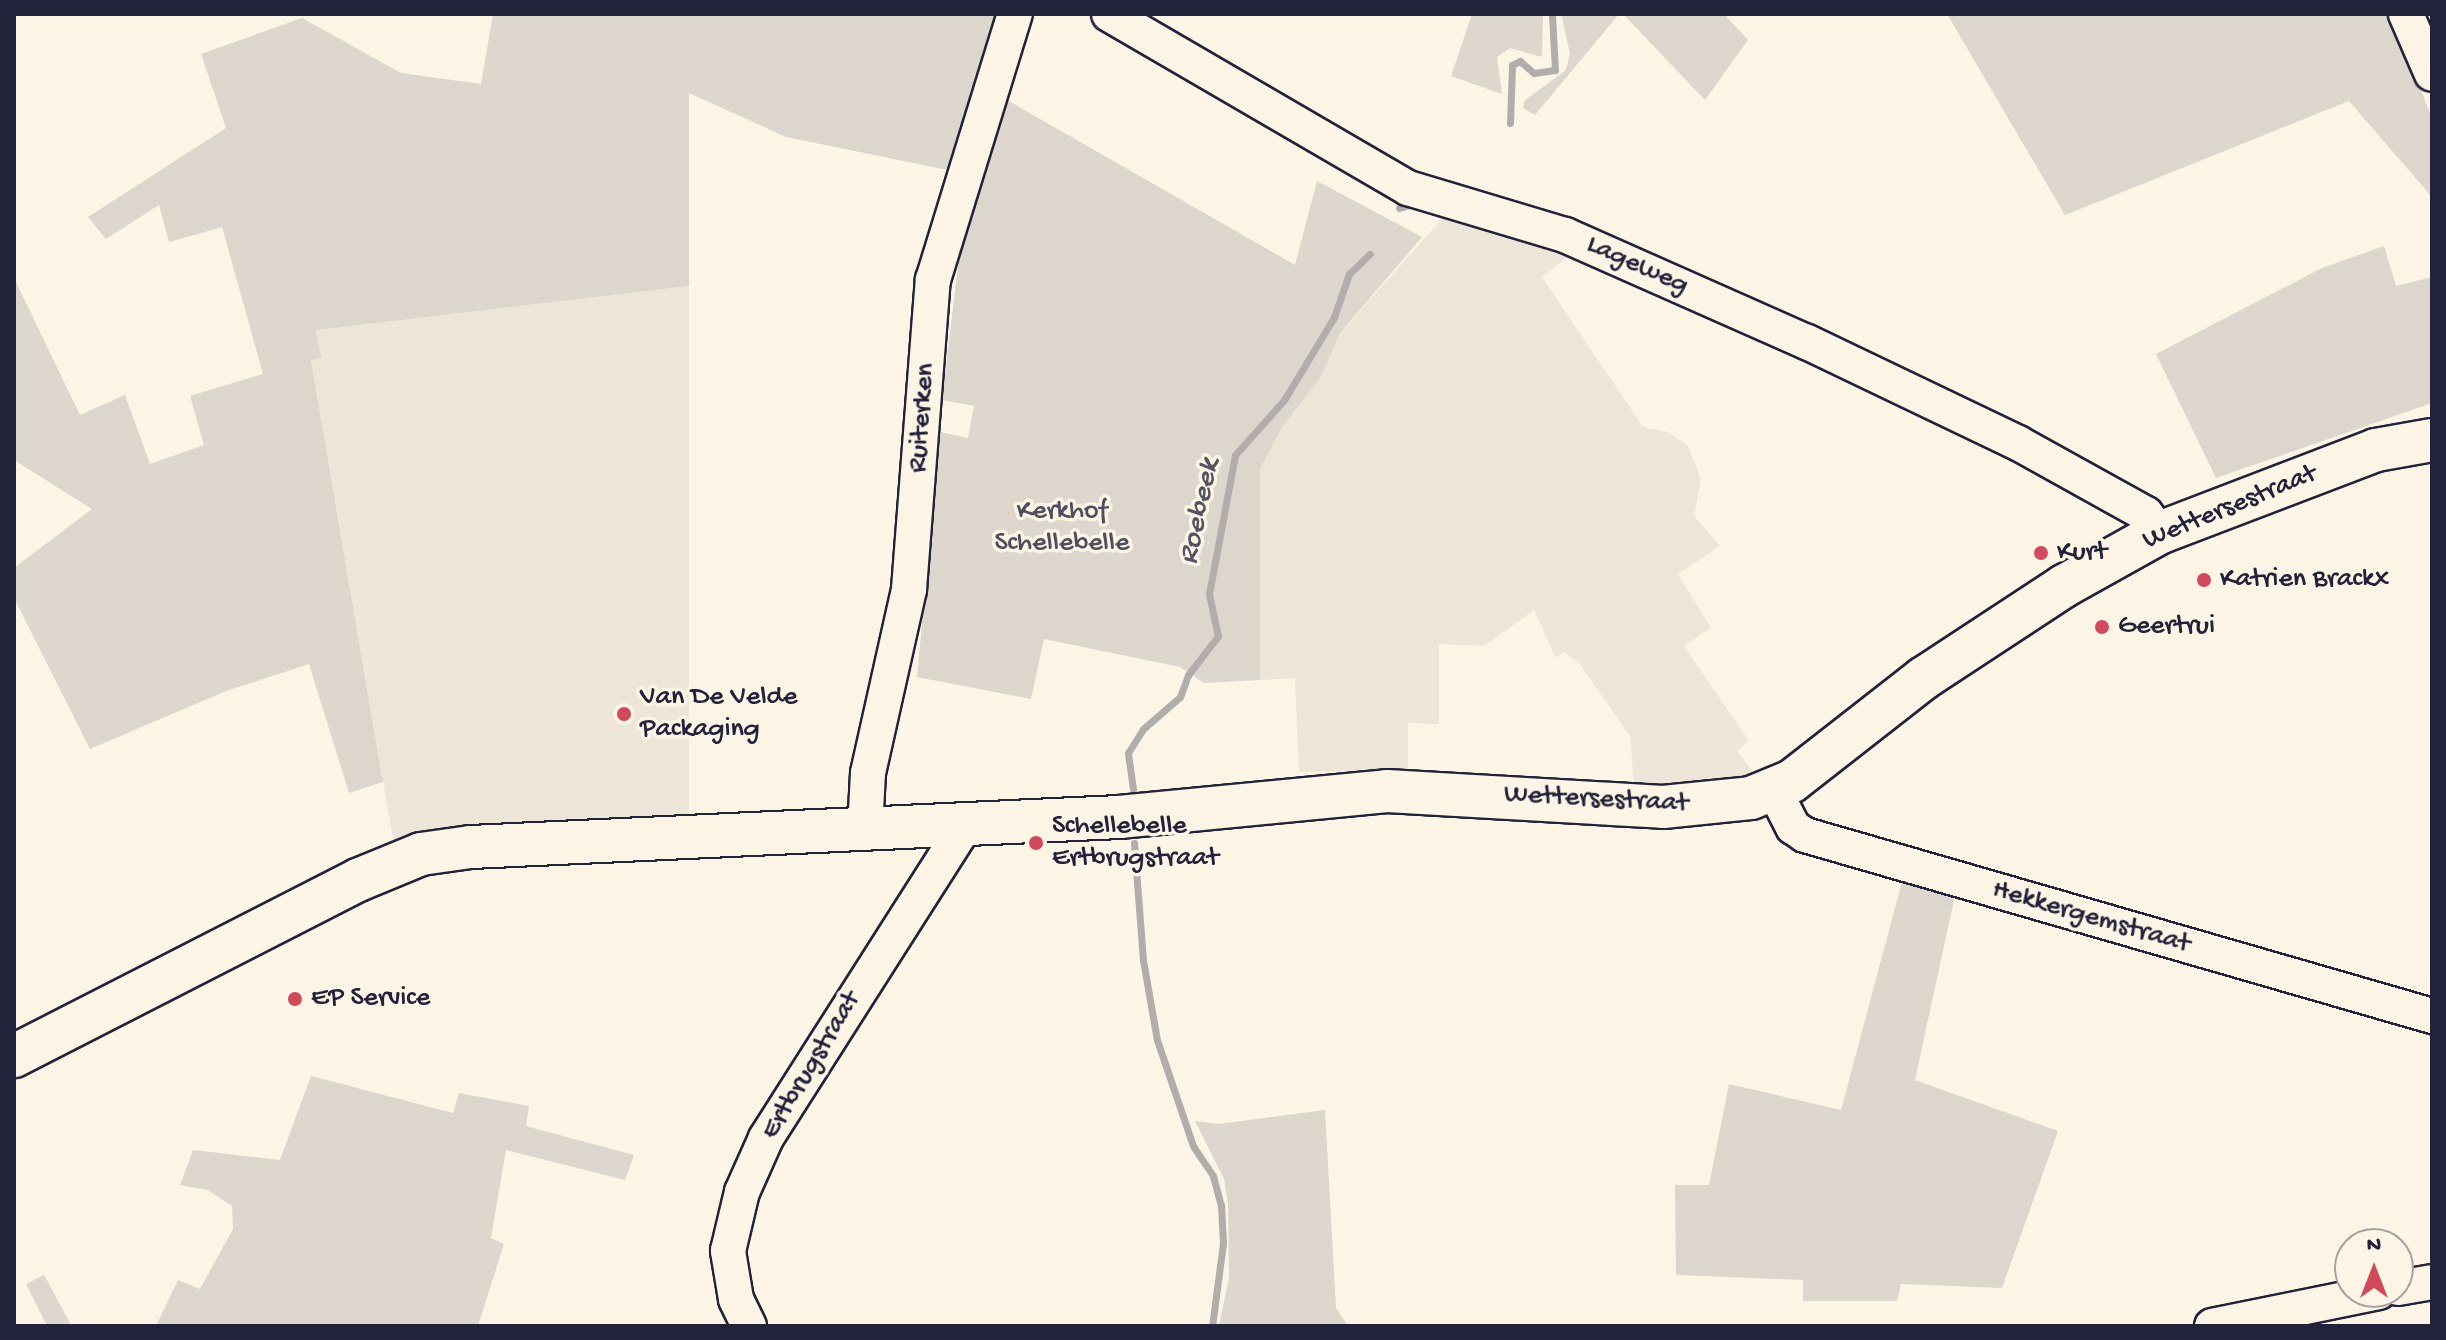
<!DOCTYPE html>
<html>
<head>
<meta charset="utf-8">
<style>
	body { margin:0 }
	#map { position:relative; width:2446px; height:1340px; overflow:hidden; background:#fcf5e5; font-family:"Gochi Hand",sans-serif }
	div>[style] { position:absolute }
	.built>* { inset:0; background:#ece5d8 }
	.green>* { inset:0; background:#dcd6cc }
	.stream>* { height:7px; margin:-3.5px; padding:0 3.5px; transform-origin:3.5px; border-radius:3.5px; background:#b2adab }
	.roads { filter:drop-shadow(2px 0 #22223b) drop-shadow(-2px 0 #22223b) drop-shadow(0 2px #22223b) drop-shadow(0 -2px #22223b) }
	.minor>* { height:34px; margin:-17px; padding:0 17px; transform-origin:17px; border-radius:17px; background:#fcf5e5 }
	.major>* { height:42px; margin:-21px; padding:0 21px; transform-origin:21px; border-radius:21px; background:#fcf5e5 }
	.dots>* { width:22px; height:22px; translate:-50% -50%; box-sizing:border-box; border:4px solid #fcf5e5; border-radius:50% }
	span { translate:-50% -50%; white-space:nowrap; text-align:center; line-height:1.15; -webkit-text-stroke:7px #fcf5e5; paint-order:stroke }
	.street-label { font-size:28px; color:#22223b }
	.park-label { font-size:28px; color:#504f5f }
	.poi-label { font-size:28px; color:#22223b }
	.left { translate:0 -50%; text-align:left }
	.water-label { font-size:30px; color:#545362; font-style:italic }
	.frame { position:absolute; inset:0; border:16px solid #22223b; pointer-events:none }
	.north { position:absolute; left:2334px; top:1228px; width:80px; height:80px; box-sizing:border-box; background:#fcf5e5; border:2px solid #a5a1a1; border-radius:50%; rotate:0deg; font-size:22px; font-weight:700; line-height:32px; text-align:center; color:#22223b }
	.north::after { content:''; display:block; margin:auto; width:28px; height:36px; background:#d1495b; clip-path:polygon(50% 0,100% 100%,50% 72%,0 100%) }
</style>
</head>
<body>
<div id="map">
	<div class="built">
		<i style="clip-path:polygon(1449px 211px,1577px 249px,1542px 277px,1643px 427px,1668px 432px,1688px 446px,1701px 480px,1694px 516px,1720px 546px,1678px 574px,1711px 628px,1684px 646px,1749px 741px,1737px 751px,1755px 775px,1684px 794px,1618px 785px,1634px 784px,1630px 736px,1579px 663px,1563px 652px,1556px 658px,1534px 610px,1484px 646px,1439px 644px,1439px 724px,1408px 723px,1408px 770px,1299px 772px,1295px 678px,1260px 680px,1260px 469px,1282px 427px,1321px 377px,1340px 333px)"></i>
		<i style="clip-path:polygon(689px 286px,689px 825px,394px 845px,311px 359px,320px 357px,316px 329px)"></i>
	</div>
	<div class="green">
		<i style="clip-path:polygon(493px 14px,998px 14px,948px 170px,786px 137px,689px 93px,689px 286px,316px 330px,321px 358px,311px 360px,383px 782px,349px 793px,309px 664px,226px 691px,90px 749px,14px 598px,14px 568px,92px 509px,14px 460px,14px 278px,80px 415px,125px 395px,150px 464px,204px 445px,190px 396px,263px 374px,222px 227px,169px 242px,159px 205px,106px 239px,88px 217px,226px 128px,201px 54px,302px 18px,401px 73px,481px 84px)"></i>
		<i style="clip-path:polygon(1472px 14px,1543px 14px,1542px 57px,1510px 48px,1497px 57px,1502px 94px,1451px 76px)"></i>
		<i style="clip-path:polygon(1561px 14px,1619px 14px,1535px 115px,1523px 108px,1524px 101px,1566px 70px,1570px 53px)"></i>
		<i style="clip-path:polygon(1623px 14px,1724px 14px,1748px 40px,1705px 100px)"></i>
		<i style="clip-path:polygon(1947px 14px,2392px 14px,2432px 119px,2432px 197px,2349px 101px,2065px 215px)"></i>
		<i style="clip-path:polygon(1000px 96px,1295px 265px,1317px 181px,1422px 237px,1340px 333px,1321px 377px,1282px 427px,1260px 469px,1260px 680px,1204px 683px,1180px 667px,1044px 639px,1031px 699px,917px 677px,940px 432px,968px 438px,974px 406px,942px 400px,958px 266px)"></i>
		<i style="clip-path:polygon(2384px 246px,2396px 286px,2432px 277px,2432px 403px,2216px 478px,2156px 354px,2322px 268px)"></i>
		<i style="clip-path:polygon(1903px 878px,1955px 895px,1915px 1080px,2058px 1131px,2002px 1288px,1901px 1284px,1897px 1301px,1803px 1301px,1803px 1280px,1676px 1275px,1675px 1185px,1709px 1185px,1729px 1084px,1841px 1110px)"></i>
		<i style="clip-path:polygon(311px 1076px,453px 1113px,459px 1093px,529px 1106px,526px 1126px,634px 1155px,625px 1180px,506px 1150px,491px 1238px,504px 1244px,478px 1326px,156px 1326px,178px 1280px,200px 1289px,233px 1229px,232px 1206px,208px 1190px,180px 1185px,193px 1150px,280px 1160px)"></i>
		<i style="clip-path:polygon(1325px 1110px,1336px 1308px,1348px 1326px,1219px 1326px,1229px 1278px,1228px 1204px,1224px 1179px,1195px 1121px,1219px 1124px)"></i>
		<i style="clip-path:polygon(44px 1275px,69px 1321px,70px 1326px,47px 1326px,26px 1284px)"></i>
	</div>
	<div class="stream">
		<i style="left:1510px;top:123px;width:58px;rotate:-88deg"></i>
		<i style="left:1512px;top:65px;width:9px;rotate:-27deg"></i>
		<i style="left:1520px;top:61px;width:18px;rotate:41deg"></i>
		<i style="left:1534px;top:73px;width:21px;rotate:-8deg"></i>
		<i style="left:1555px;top:70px;width:56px;rotate:-93.1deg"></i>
		<i style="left:1399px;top:208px;width:18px;rotate:-16deg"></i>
		<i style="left:1133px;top:789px;width:36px;rotate:-98deg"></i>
		<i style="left:1128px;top:753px;width:28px;rotate:-58deg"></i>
		<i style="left:1143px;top:729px;width:49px;rotate:-40.9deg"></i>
		<i style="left:1180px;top:697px;width:23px;rotate:-70deg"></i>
		<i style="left:1188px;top:675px;width:49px;rotate:-52.4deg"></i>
		<i style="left:1218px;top:636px;width:43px;rotate:-102.1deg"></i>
		<i style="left:1209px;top:594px;width:141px;rotate:-79.4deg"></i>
		<i style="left:1235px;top:455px;width:74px;rotate:-48.3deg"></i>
		<i style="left:1284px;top:400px;width:97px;rotate:-58.9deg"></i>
		<i style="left:1334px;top:317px;width:46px;rotate:-70.8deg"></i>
		<i style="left:1349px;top:274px;width:29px;rotate:-44deg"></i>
		<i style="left:1134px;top:843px;width:117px;rotate:85.6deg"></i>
		<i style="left:1143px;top:960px;width:81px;rotate:80.1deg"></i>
		<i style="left:1157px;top:1040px;width:112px;rotate:71.2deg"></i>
		<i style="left:1193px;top:1146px;width:36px;rotate:56deg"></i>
		<i style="left:1213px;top:1176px;width:30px;rotate:75deg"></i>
		<i style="left:1221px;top:1205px;width:38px;rotate:87deg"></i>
		<i style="left:1223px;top:1243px;width:84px;rotate:97.5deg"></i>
	</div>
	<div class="roads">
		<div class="minor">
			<i style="left:1109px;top:14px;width:346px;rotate:30.2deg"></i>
			<i style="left:1408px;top:188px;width:164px;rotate:16.7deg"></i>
			<i style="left:1565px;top:235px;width:265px;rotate:23.9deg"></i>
			<i style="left:1807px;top:342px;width:234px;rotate:25.6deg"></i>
			<i style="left:2018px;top:443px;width:146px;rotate:29deg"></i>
			<i style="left:2146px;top:514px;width:23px;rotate:56deg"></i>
			<i style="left:2406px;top:14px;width:65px;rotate:66.6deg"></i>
			<i style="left:1774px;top:790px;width:42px;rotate:62.8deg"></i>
			<i style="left:1793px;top:827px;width:14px;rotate:34deg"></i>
			<i style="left:1805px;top:835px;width:653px;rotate:16.1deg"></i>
			<i style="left:865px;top:830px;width:57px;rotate:-87deg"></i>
			<i style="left:868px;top:773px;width:189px;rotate:-77.4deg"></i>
			<i style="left:909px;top:589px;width:310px;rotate:-85.6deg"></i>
			<i style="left:933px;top:280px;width:278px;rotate:-72.9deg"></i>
			<i style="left:2398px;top:1288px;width:35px;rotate:-10deg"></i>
			<i style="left:749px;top:1326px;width:30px;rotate:-116deg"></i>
			<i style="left:736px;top:1299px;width:49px;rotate:-99.5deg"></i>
			<i style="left:728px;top:1251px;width:61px;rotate:-76.7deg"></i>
			<i style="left:742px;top:1192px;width:59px;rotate:-66deg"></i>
			<i style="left:766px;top:1138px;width:370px;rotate:-57.5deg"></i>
			<i style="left:2212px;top:1326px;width:170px;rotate:-11.5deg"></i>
		</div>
		<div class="major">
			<i style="left:14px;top:1056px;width:386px;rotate:-27.1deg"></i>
			<i style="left:358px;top:880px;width:68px;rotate:-22.4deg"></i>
			<i style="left:421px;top:854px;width:50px;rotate:-8deg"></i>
			<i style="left:471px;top:847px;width:649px;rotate:-2.65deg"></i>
			<i style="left:1119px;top:817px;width:269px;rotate:-5.5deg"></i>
			<i style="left:1387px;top:791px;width:276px;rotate:3.3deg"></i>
			<i style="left:1663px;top:807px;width:88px;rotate:-5.8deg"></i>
			<i style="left:1751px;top:798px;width:44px;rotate:-22.5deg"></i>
			<i style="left:1792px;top:781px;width:167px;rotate:-38deg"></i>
			<i style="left:1924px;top:678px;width:168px;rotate:-33.3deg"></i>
			<i style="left:2064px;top:586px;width:109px;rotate:-29.2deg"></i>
			<i style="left:2159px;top:533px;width:232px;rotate:-20.9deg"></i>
			<i style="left:2376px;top:450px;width:57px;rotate:-10.1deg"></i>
		</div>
	</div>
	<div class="dots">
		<i style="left:2041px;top:553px;background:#d1495b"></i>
		<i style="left:2204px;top:580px;background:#d1495b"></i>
		<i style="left:2102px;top:627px;background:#d1495b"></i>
		<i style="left:624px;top:714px;background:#d1495b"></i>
		<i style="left:1036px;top:843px;background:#d1495b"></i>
		<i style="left:295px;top:999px;background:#d1495b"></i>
	</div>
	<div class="street-label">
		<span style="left:1637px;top:266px;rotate:24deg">Lageweg</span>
		<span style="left:923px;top:418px;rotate:-86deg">Ruiterken</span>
		<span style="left:2230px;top:508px;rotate:-22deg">Wettersestraat</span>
		<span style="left:1596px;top:800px;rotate:3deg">Wettersestraat</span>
		<span style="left:2091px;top:918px;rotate:16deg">Hekkergemstraat</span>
		<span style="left:812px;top:1066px;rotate:-59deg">Ertbrugstraat</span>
	</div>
	<div class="park-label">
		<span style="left:1062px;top:528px">Kerkhof<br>Schellebelle</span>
	</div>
	<div class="poi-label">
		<span class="left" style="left:2057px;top:553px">Kurt</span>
		<span class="left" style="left:2220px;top:580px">Katrien Brackx</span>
		<span class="left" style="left:2118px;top:627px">Geertrui</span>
		<span class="left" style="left:640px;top:714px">Van De Velde<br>Packaging</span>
		<span class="left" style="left:1052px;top:843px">Schellebelle<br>Ertbrugstraat</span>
		<span class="left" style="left:311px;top:999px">EP Service</span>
	</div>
	<div class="water-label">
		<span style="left:1201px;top:512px;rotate:-78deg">Roebeek</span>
	</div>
	<div class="frame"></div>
	<div class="north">N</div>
</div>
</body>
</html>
